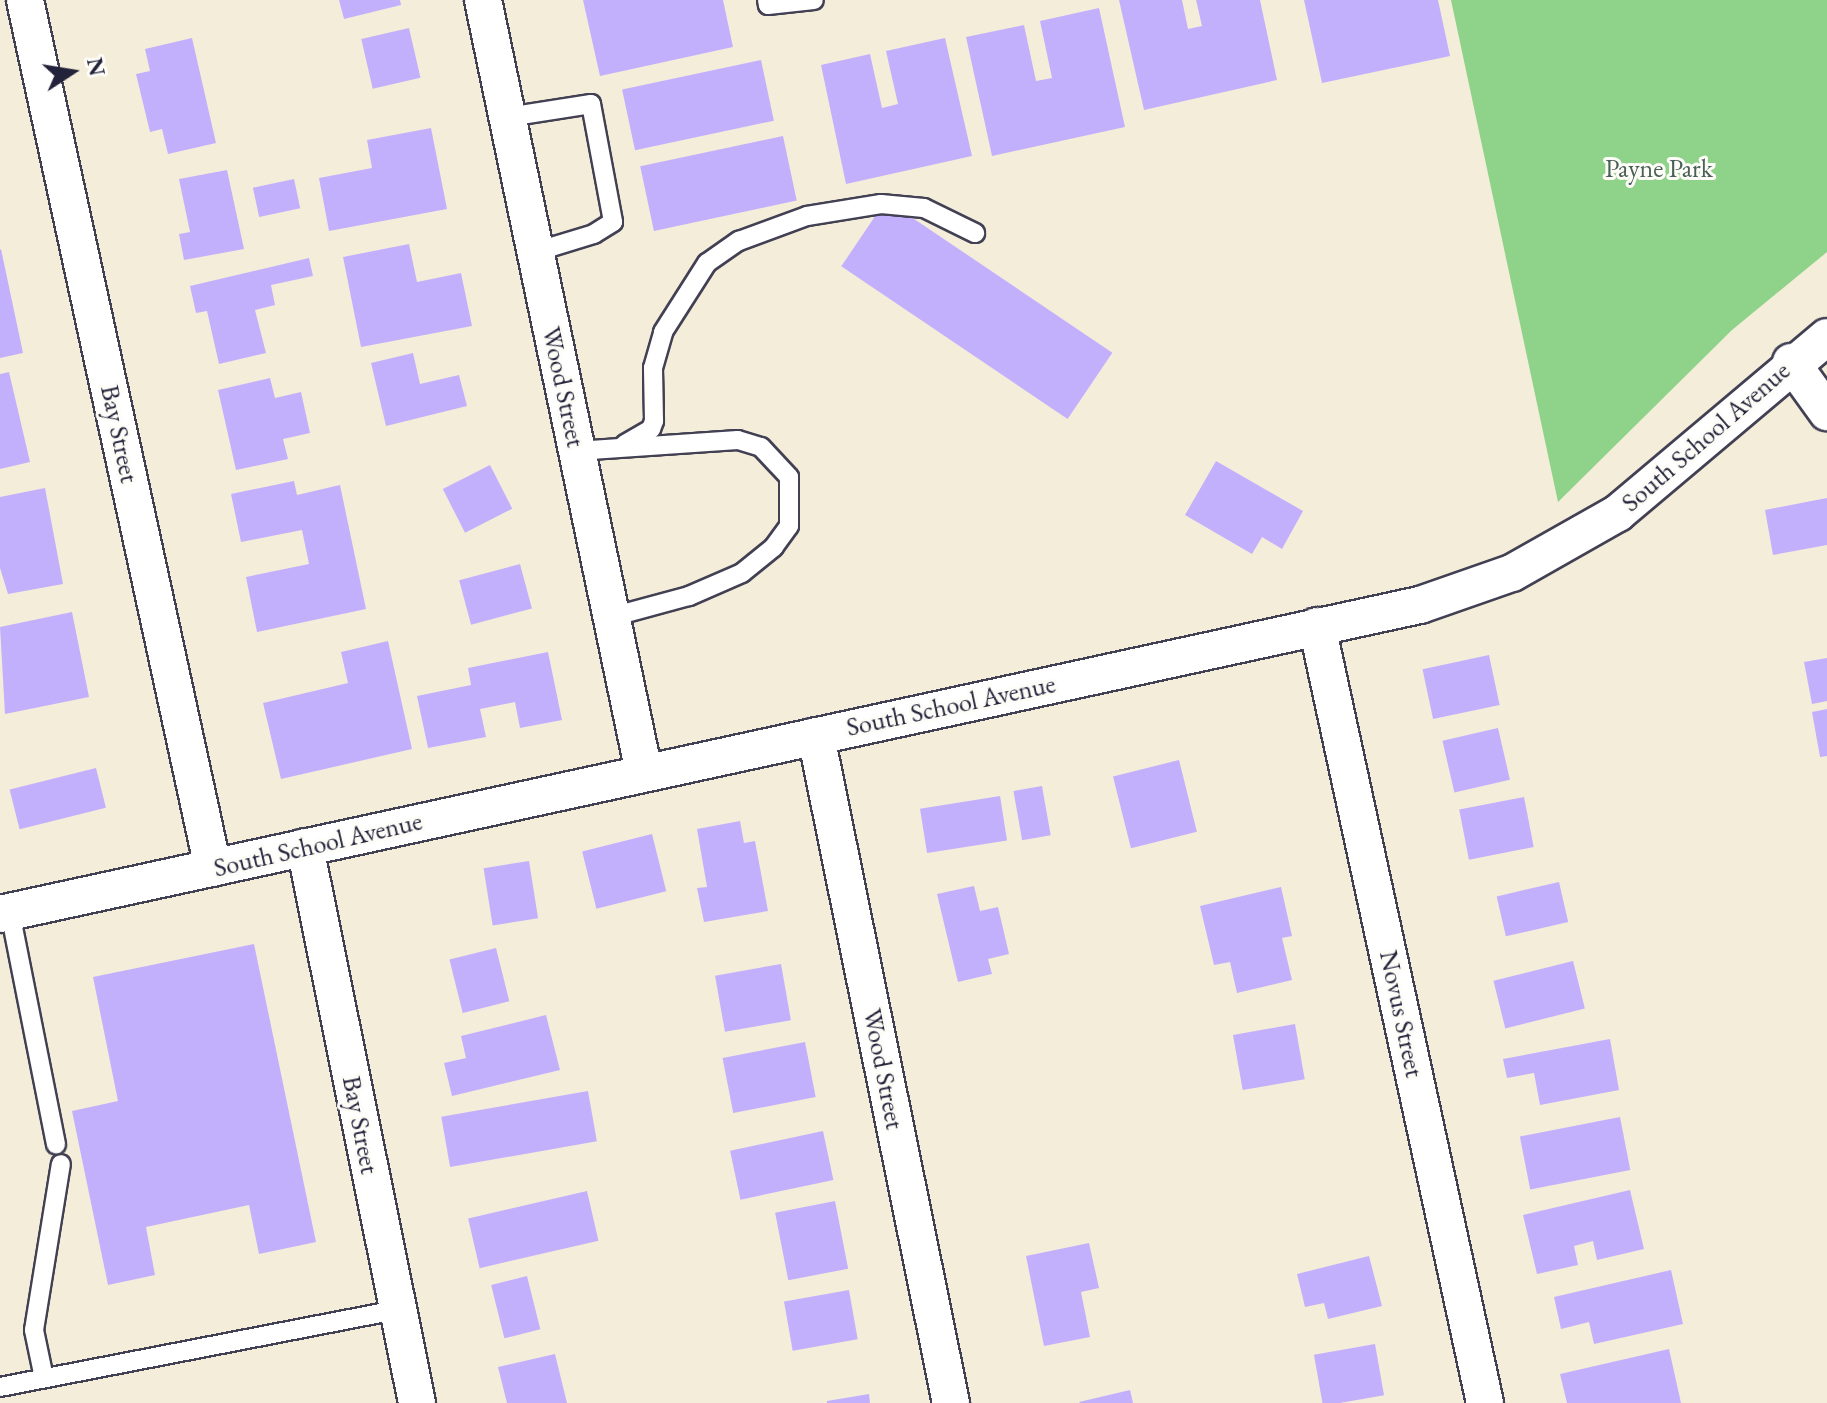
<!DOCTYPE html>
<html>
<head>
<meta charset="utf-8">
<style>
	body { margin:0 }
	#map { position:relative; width:1827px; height:1403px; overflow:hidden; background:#f4edd9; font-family:"EB Garamond",serif }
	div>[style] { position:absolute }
	.green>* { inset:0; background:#8fd28a }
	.building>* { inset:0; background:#c3b0fd; transform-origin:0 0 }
	.roads { filter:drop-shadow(2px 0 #424053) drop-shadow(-2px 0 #424053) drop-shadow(0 2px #424053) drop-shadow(0 -2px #424053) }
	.service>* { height:18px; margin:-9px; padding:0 9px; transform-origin:9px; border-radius:9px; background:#fff }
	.minor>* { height:36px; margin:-18px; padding:0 18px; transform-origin:18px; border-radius:18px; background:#fff }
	span { translate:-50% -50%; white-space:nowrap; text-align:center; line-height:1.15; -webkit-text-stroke:6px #fdfcf7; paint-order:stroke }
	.park-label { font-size:26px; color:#486057 }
	.street-label { font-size:26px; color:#22223b }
	.north { position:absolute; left:32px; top:32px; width:80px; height:80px; -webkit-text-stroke:6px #fdfcf7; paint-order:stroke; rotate:78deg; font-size:22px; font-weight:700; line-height:32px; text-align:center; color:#22223b }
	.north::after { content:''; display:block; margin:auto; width:28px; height:36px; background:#22223b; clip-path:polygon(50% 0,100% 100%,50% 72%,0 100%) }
</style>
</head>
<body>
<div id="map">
	<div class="green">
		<i style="clip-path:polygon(1451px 0,1827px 0,1827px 252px,1732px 330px,1558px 502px)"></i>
	</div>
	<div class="building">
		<i style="clip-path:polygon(339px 0,400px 0,401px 5px,344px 19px)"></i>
		<i style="clip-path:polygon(583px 0,723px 0,733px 47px,600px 76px)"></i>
		<i style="clip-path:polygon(1119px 0,1182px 0,1188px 29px,1202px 26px,1196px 0,1260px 0,1277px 80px,1144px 110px)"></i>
		<i style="clip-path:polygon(1304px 0,1438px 0,1450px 56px,1322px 83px)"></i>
		<i style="clip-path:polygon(1099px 8px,1125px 127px,992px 156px,966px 37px,1024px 25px,1036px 81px,1052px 78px,1040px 21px)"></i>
		<i style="left:409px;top:28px;width:51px;height:49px;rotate:77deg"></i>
		<i style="clip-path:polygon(192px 38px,216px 143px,168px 154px,162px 129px,150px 132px,136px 74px,150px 71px,145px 49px)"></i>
		<i style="clip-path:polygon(945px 38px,972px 156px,846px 184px,821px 65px,870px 54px,882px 108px,898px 104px,886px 51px)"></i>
		<i style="left:761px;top:60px;width:62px;height:142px;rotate:78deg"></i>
		<i style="clip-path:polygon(431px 128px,447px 209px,329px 231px,319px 178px,372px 168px,367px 140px)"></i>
		<i style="left:783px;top:136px;width:66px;height:146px;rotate:78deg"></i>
		<i style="clip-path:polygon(227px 170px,244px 249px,184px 260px,179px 234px,190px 232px,179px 179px)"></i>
		<i style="left:294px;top:179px;width:30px;height:42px;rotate:78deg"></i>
		<i style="left:886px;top:200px;width:273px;height:80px;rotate:34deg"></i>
		<i style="clip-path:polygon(409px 244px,417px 282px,461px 273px,472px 326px,361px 347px,343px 257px)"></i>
		<i style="clip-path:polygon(1px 249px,23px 353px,0 358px,0 250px)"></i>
		<i style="clip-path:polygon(309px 258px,313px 276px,271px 285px,275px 305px,255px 310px,266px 353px,219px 364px,207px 311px,196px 313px,190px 286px)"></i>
		<i style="clip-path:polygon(413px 353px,420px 384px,459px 375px,467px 406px,386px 426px,371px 363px)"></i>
		<i style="clip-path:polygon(9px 372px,30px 462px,0 469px,0 374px)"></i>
		<i style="clip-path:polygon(270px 378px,275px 398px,301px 392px,310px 433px,283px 439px,288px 459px,236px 470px,218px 390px)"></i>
		<i style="clip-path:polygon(1216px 461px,1303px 511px,1282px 549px,1262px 537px,1252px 554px,1185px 515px)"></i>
		<i style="left:490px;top:465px;width:49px;height:53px;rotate:63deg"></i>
		<i style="clip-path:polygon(294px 481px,297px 495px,340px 485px,366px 609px,257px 632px,246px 577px,309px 564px,302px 530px,241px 542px,231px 494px)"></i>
		<i style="clip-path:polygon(45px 488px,63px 584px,8px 594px,0 568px,0 497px)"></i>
		<i style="clip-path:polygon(1827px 498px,1827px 545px,1773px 555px,1765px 510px)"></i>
		<i style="left:520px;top:564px;width:46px;height:63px;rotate:75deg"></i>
		<i style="clip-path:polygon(72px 612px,89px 697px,5px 714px,0 627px)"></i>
		<i style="clip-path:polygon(388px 641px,412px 749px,281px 779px,263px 703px,348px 683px,341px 652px)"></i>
		<i style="clip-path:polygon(548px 652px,562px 720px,520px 728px,515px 702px,480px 709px,486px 737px,428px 748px,417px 696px,471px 685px,468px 668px)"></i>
		<i style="left:1489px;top:655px;width:51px;height:68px;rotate:78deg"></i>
		<i style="clip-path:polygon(1827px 658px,1827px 701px,1812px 704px,1804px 662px)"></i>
		<i style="clip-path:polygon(1827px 709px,1827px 756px,1820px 757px,1812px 712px)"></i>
		<i style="left:1498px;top:728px;width:53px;height:57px;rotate:77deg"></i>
		<i style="left:1179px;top:760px;width:74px;height:68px;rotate:76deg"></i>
		<i style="left:96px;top:768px;width:41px;height:89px;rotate:76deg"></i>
		<i style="left:1042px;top:786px;width:50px;height:29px;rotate:80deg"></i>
		<i style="left:1000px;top:796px;width:45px;height:81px;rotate:81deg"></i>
		<i style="left:1524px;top:797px;width:51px;height:66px;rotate:79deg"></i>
		<i style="clip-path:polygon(740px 821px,744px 843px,755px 841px,768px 911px,704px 922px,697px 888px,707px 887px,697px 829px)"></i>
		<i style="left:652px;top:834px;width:59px;height:72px;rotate:76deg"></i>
		<i style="left:529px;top:861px;width:58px;height:46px;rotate:81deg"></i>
		<i style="left:1559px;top:882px;width:41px;height:64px;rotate:77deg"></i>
		<i style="clip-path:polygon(974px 886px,980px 911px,998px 907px,1009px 954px,988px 959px,992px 974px,958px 982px,937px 894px)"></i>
		<i style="clip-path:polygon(1281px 887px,1292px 936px,1282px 938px,1292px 980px,1237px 993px,1230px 962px,1214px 965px,1200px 906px)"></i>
		<i style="clip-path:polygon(254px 944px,316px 1242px,259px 1254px,249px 1205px,146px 1227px,155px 1275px,108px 1285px,72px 1111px,118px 1101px,93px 977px)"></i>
		<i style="left:496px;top:948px;width:55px;height:48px;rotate:76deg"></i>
		<i style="left:1573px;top:961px;width:49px;height:82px;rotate:76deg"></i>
		<i style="left:781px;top:964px;width:57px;height:67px;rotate:80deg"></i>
		<i style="clip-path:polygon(546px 1015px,560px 1070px,452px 1096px,444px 1063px,466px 1058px,461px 1036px)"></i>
		<i style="left:1295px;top:1024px;width:56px;height:63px;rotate:80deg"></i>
		<i style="clip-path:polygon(1610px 1039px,1619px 1090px,1540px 1105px,1534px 1073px,1507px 1078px,1503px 1059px)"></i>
		<i style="left:805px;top:1042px;width:56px;height:84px;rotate:79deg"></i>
		<i style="left:588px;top:1091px;width:51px;height:149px;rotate:80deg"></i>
		<i style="left:1620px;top:1117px;width:54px;height:102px;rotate:79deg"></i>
		<i style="left:823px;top:1131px;width:50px;height:95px;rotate:78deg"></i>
		<i style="clip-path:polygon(1630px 1190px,1644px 1249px,1597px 1260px,1593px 1241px,1574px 1246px,1578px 1265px,1537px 1274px,1523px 1215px)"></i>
		<i style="left:587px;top:1191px;width:51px;height:122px;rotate:77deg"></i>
		<i style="left:835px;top:1201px;width:69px;height:61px;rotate:79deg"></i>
		<i style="clip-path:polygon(1089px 1243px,1099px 1288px,1081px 1292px,1090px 1337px,1044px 1346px,1026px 1256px)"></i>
		<i style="clip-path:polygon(1369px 1256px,1382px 1306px,1328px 1319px,1324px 1303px,1305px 1307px,1297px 1274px)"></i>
		<i style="clip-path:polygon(1671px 1270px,1683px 1324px,1594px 1344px,1589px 1322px,1561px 1329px,1554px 1297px)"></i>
		<i style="left:527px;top:1276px;width:55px;height:37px;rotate:76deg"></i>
		<i style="left:849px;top:1290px;width:50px;height:66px;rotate:80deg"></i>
		<i style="left:1375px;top:1344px;width:52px;height:62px;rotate:80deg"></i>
		<i style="clip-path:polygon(1669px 1349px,1681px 1403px,1567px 1403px,1560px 1374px)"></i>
		<i style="clip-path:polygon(555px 1354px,567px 1403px,507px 1403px,498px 1367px)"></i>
		<i style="clip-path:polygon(1130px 1390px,1133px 1403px,1080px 1403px,1079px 1402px)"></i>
		<i style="clip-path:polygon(869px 1394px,870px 1403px,827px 1403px,827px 1401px)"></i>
	</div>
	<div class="roads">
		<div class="service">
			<i style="left:767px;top:0;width:5px;rotate:79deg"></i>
			<i style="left:768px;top:5px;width:46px;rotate:-6.2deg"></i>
			<i style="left:508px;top:117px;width:84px;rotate:-8.9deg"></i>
			<i style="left:591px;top:104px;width:120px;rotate:79.4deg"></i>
			<i style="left:613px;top:222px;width:22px;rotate:148deg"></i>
			<i style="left:594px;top:234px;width:62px;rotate:163deg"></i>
			<i style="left:625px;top:444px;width:30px;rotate:-30deg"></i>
			<i style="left:651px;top:429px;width:9px;rotate:-69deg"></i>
			<i style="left:654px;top:421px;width:53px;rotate:-91.1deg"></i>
			<i style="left:653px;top:368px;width:37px;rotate:-74deg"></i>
			<i style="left:663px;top:332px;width:82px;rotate:-57.5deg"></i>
			<i style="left:707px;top:263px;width:39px;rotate:-35deg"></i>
			<i style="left:739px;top:241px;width:72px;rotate:-20.2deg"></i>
			<i style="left:807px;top:216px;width:75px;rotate:-9.2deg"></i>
			<i style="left:881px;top:204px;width:43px;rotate:5.3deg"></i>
			<i style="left:924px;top:208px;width:57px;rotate:26.1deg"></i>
			<i style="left:576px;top:451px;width:162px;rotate:-3.9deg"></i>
			<i style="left:738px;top:440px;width:24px;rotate:17deg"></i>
			<i style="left:761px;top:447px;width:41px;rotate:47deg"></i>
			<i style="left:789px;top:477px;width:49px;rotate:90deg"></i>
			<i style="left:789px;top:526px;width:26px;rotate:126deg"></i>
			<i style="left:774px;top:547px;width:41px;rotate:140.9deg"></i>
			<i style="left:742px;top:573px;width:58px;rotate:156.5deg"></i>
			<i style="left:689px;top:596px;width:81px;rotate:164.9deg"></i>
			<i style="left:10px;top:912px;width:237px;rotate:78.8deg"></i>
			<i style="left:44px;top:1378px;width:49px;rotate:-101.8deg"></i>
			<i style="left:34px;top:1330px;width:168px;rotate:-80.8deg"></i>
			<i style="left:0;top:1387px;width:404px;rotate:-11deg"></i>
		</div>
		<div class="minor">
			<i style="left:25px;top:0;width:888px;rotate:77.78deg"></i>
			<i style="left:483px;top:0;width:790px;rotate:78.23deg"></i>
			<i style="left:1791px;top:362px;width:62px;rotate:54.2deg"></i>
			<i style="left:1317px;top:626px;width:795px;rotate:77.8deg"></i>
			<i style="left:816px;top:736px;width:681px;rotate:78.56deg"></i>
			<i style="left:305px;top:847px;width:567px;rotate:78.61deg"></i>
			<i style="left:0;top:914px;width:1453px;rotate:-12.28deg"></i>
			<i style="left:1420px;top:605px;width:97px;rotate:-19.2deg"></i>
			<i style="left:1512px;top:573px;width:122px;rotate:-29.5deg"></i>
			<i style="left:1618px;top:513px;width:273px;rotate:-40.1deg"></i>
		</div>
	</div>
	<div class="park-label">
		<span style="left:1659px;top:169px">Payne Park</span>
	</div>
	<div class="street-label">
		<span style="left:563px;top:387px;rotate:78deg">Wood Street</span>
		<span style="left:119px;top:434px;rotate:78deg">Bay Street</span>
		<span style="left:1706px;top:437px;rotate:-41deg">South School Avenue</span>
		<span style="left:951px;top:706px;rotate:-12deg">South School Avenue</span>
		<span style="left:318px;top:845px;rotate:-13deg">South School Avenue</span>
		<span style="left:1401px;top:1014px;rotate:78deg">Novus Street</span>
		<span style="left:883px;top:1069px;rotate:79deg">Wood Street</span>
		<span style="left:360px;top:1125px;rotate:79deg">Bay Street</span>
	</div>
	<div class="north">N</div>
</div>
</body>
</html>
